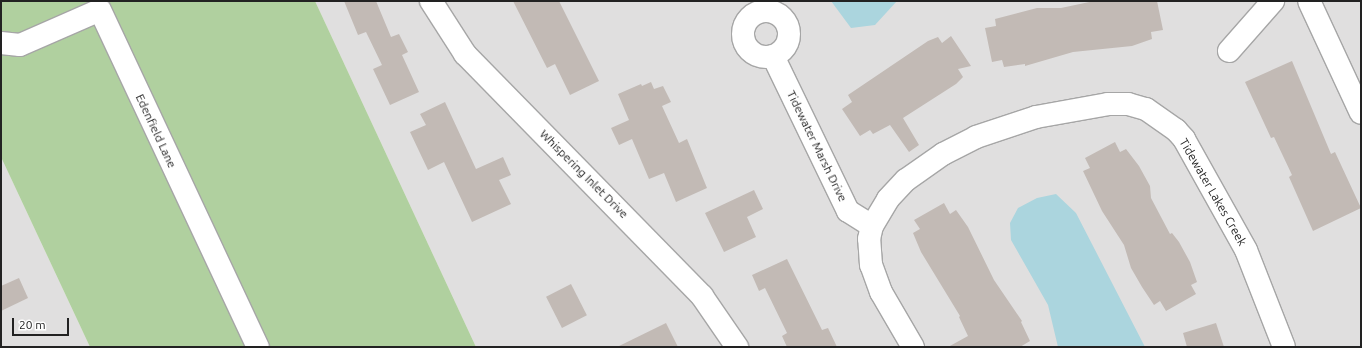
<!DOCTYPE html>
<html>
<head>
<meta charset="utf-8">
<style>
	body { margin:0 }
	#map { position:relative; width:1362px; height:348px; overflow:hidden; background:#f2eee9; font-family:Ubuntu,sans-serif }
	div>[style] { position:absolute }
	.residential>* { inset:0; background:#e0dfdf }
	.forest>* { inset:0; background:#b0d09f }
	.water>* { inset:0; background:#abd5de }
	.building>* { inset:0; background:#c2bab5; transform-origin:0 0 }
	.roads { filter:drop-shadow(1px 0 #a6a6a6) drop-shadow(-1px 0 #a6a6a6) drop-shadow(0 1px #a6a6a6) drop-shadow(0 -1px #a6a6a6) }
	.minor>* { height:22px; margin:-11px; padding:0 11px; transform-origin:11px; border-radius:11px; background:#fff }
	.minor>.ring { margin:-11px; padding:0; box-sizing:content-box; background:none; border:22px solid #fff; border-radius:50% }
	span { translate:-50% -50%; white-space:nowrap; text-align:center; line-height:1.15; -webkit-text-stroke:4px #fff; paint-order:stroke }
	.street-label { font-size:12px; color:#222 }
	.frame { position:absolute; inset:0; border:2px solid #222; pointer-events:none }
	.scale { position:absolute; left:12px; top:318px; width:57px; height:18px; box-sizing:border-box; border:2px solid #222; border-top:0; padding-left:5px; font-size:12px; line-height:14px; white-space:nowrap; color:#222; -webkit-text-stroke:3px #fff; paint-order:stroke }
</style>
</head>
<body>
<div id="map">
	<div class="residential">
		<i style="clip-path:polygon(315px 1px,1361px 1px,1361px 347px,476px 347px)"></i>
		<i style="clip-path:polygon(1px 157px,90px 347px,1px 347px)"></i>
	</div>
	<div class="forest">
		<i style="clip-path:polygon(1px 1px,315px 1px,476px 347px,90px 347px,1px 157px)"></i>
	</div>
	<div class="water">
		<i style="clip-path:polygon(831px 1px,897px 1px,875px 25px,851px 28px)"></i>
		<i style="clip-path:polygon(1056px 194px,1076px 213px,1145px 347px,1058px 347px,1048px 305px,1011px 240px,1010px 223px,1018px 208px,1037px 198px)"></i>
	</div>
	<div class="building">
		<i style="clip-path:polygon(344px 1px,376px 1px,391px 37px,399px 34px,408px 52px,402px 55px,419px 92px,390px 105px,373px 69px,382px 65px,366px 32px,358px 35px)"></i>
		<i style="clip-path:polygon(513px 1px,559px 1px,599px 81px,570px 95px,555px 64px,547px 68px)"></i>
		<i style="clip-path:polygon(1094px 1px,1157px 1px,1163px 30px,1151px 32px,1152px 39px,1132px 46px,1073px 52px,1025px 66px,1025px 64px,1004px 67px,1002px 60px,992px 62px,985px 28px,996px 26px,995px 19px,1037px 8px,1061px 8px)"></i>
		<i style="clip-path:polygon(951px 36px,971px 66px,958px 69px,963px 77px,956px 84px,903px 118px,919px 145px,909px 152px,890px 125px,873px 134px,870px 130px,860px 136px,842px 109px,852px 102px,848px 95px,928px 41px,938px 37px,942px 43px)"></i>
		<i style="clip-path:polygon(1292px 61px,1331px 154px,1335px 152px,1361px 208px,1313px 231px,1289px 177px,1292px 175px,1274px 137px,1271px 138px,1245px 82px)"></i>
		<i style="clip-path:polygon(651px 82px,654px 89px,663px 86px,671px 102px,662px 106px,679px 143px,687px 139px,707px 188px,676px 202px,664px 173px,649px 179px,632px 139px,619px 145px,611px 128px,629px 120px,618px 94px,641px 84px,642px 86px)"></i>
		<i style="clip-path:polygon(445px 102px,476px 169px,503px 157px,511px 175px,499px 180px,511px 204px,472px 222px,444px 162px,428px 170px,410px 132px,426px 125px,420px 114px)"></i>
		<i style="clip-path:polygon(1115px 142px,1120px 152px,1126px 149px,1139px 166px,1150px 186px,1151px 198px,1170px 234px,1172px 233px,1179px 242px,1190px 262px,1197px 282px,1191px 285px,1196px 294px,1166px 311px,1160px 301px,1154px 305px,1142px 287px,1131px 268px,1124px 245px,1102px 211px,1083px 171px,1090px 168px,1085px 158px)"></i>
		<i style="clip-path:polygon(754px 190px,763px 209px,747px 217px,756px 237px,724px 252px,705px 213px)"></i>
		<i style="clip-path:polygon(944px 203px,950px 214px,956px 210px,968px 227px,994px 280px,1022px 321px,1021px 322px,1030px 341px,1020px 347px,948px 347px,968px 336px,959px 317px,960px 316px,921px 252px,913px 233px,920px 229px,914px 220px)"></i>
		<i style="clip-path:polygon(787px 259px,822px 330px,828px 328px,837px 347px,787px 347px,782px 336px,787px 333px,765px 288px,759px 291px,752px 275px)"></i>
		<i style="clip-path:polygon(19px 278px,28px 298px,1px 311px,1px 286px)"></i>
		<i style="left:571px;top:284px;width:35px;height:28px;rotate:63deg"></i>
		<i style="clip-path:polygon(666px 323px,678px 347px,617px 347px)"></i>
		<i style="clip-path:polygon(1216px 323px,1224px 347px,1187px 347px,1183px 333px)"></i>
	</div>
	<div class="roads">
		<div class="minor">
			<i style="left:431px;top:1px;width:63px;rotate:57.3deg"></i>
			<i style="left:465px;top:54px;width:339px;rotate:45.6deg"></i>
			<i style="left:702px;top:296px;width:62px;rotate:55.5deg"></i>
			<i style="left:1309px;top:1px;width:123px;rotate:65.1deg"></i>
			<i class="ring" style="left:743px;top:11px;width:24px;height:24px"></i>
			<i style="left:1px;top:43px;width:19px;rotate:6deg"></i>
			<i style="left:20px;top:45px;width:87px;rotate:-23.6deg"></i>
			<i style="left:100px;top:10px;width:372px;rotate:64.9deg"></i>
			<i style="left:1229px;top:51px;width:67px;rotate:-48.7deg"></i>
			<i style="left:773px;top:56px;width:172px;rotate:64.2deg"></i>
			<i style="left:848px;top:211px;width:28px;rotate:32deg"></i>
			<i style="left:913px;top:347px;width:64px;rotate:-120.2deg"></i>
			<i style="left:881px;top:292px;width:29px;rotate:-110deg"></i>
			<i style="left:871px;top:265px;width:26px;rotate:-94deg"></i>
			<i style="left:869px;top:239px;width:13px;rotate:-77deg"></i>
			<i style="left:872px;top:226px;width:31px;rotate:-59deg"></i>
			<i style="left:888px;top:199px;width:26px;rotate:-47deg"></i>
			<i style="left:906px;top:180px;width:45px;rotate:-35.1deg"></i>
			<i style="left:943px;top:154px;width:37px;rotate:-27deg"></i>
			<i style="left:976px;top:137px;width:63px;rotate:-18.4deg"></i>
			<i style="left:1036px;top:117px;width:73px;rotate:-10.2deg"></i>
			<i style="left:1108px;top:104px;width:20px"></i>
			<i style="left:1128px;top:104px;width:19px;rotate:16deg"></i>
			<i style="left:1146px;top:109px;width:37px;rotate:35deg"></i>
			<i style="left:1176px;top:130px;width:12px;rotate:48deg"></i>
			<i style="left:1184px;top:139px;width:127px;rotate:60.8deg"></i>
			<i style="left:1246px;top:250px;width:104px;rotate:68.6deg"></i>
		</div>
	</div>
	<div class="street-label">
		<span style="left:156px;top:131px;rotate:65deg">Edenfield Lane</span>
		<span style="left:817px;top:146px;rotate:64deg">Tidewater Marsh Drive</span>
		<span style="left:584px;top:174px;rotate:45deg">Whispering Inlet Drive</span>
		<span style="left:1213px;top:192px;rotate:60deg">Tidewater Lakes Creek</span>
	</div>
	<div class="frame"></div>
	<div class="scale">20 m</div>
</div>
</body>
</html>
